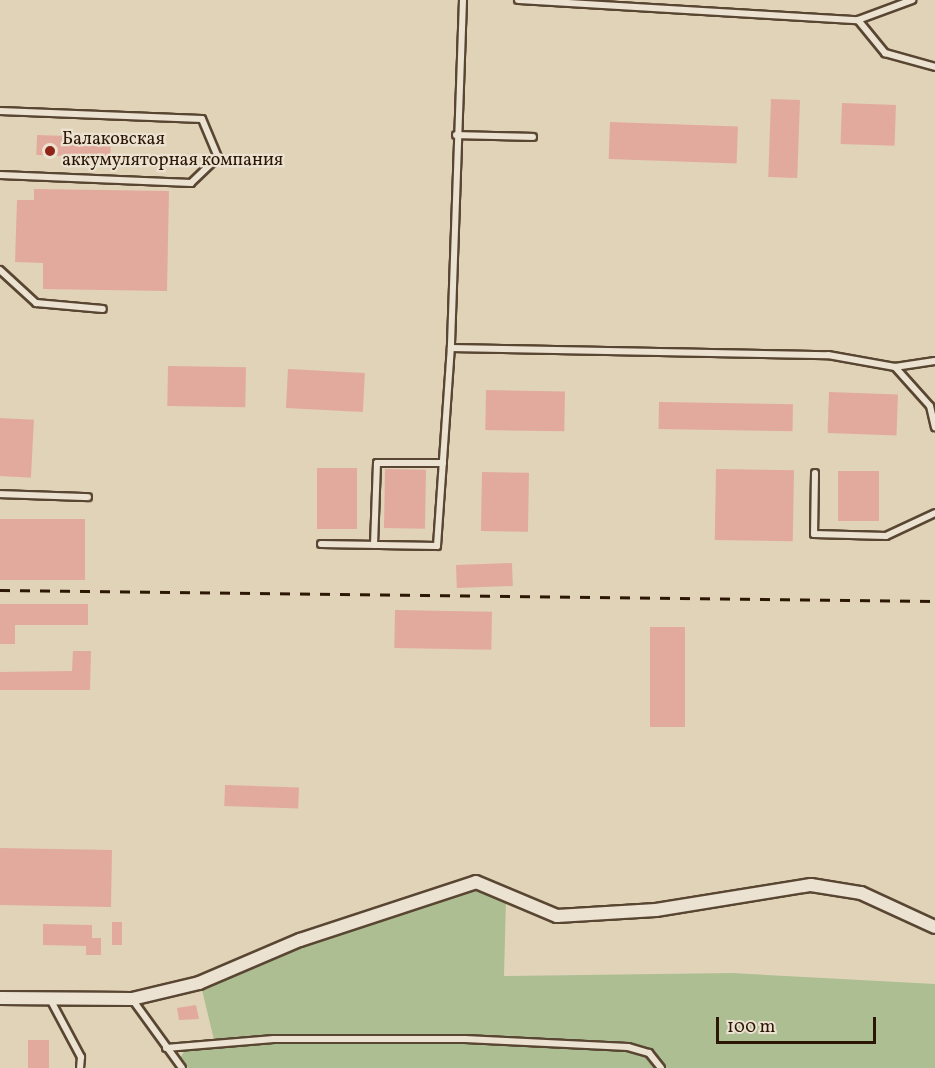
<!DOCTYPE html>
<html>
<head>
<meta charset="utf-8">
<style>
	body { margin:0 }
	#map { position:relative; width:935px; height:1068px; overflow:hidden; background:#e1d3b8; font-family:Vollkorn,serif }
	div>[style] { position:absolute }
	.green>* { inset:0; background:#adbe93 }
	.building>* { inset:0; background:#e2aa9c; transform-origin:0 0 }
	.roads { filter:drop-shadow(2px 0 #594632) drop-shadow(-2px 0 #594632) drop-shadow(0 2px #594632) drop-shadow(0 -2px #594632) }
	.lane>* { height:6px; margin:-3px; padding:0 3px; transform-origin:3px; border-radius:3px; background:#ece2d1 }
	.street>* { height:12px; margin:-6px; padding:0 6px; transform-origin:6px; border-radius:6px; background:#ece2d1 }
	.rail>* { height:3px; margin-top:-1.5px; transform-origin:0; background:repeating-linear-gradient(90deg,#2c1705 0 10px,transparent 0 20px) }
	.dots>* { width:16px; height:16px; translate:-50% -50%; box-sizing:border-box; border:3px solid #ece2d1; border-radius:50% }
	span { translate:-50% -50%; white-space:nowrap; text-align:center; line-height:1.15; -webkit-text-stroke:4.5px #ece2d1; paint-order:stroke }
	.poi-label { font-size:18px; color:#2c1705 }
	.left { translate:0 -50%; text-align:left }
	.scale { position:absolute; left:716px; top:1017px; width:160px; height:27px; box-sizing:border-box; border:3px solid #2c1705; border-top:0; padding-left:8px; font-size:18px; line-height:21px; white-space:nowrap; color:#2c1705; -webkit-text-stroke:4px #ece2d1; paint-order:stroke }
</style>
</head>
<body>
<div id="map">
	<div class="green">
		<i style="clip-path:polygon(472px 890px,506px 899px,504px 976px,732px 973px,935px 984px,935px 1068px,188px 1068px,180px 1058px,185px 1050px,216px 1048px,202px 990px,275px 955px,430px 899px)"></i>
	</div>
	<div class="building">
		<i style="left:771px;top:99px;width:29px;height:78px;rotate:2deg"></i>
		<i style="left:842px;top:103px;width:54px;height:41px;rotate:2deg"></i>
		<i style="left:610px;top:122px;width:128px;height:37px;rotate:2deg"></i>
		<i style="left:37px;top:135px;width:74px;height:20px;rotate:2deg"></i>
		<i style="clip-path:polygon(34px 189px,169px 191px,167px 291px,43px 289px,43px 263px,15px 262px,17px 200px,34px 200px)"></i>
		<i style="left:168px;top:366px;width:78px;height:40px;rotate:1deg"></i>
		<i style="left:288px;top:369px;width:77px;height:39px;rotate:3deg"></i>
		<i style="left:486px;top:390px;width:79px;height:40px;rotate:1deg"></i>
		<i style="left:829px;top:392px;width:69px;height:41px;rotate:2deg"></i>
		<i style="left:659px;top:402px;width:134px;height:27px;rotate:1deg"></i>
		<i style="left:0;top:418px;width:34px;height:58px;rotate:3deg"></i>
		<i style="left:317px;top:468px;width:40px;height:61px"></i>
		<i style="left:385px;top:469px;width:41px;height:59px;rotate:1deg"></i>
		<i style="left:716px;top:469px;width:78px;height:71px;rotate:1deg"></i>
		<i style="left:838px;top:471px;width:41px;height:50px"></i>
		<i style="left:482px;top:472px;width:47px;height:59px;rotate:1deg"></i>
		<i style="left:0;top:519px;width:85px;height:61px"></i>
		<i style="left:512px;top:563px;width:23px;height:56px;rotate:88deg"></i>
		<i style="clip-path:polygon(0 604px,88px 604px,88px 625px,15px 625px,15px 644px,0 644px)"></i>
		<i style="left:395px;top:610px;width:97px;height:38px;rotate:1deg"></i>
		<i style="left:650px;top:627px;width:35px;height:100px"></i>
		<i style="clip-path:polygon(73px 651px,91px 651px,90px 690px,0 690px,0 672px,72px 671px)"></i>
		<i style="left:225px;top:785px;width:74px;height:21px;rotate:2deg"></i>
		<i style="left:0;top:848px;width:112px;height:57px;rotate:1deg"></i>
		<i style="left:112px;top:922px;width:10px;height:23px"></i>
		<i style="clip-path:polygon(43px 924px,92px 925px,92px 938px,101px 938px,101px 955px,86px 955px,86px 946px,43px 945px)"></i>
		<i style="clip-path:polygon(196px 1005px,199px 1019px,179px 1020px,177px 1008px)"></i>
		<i style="left:28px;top:1040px;width:21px;height:28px"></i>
	</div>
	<div class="roads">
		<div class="lane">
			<i style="left:463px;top:0;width:348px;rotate:92deg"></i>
			<i style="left:451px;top:348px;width:377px;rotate:1.1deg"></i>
			<i style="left:828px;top:355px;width:68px;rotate:10.2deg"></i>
			<i style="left:895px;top:367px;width:52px;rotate:48.1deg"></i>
			<i style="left:930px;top:406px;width:22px;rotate:77deg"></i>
			<i style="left:518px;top:0;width:341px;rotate:3.4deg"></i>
			<i style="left:858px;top:20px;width:43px;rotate:50.7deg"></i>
			<i style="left:885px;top:53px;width:52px;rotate:15.6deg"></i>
			<i style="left:858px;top:20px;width:58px;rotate:-20.3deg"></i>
			<i style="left:0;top:111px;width:202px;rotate:2.3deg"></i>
			<i style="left:202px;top:119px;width:41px;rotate:67.2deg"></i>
			<i style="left:218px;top:157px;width:37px;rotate:136deg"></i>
			<i style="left:191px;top:183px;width:191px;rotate:-177.6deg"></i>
			<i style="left:456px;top:135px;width:77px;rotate:1.5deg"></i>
			<i style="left:0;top:270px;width:49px;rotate:42.5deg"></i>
			<i style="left:36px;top:303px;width:67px;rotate:5.1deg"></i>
			<i style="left:895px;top:367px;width:40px;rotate:-8.5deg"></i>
			<i style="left:815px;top:473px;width:61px;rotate:90.9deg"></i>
			<i style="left:814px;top:534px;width:72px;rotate:1.6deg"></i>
			<i style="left:886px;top:536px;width:54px;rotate:-25.1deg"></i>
			<i style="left:0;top:494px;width:88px;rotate:2deg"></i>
			<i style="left:321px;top:544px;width:116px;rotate:1deg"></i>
			<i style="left:437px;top:546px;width:198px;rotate:-86deg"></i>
			<i style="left:374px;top:545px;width:82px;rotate:-87.9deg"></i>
			<i style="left:377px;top:463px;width:66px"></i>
			<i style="left:50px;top:999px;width:66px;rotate:61.9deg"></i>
			<i style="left:81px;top:1057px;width:11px;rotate:95deg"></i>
			<i style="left:132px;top:999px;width:85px;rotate:54.1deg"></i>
			<i style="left:166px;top:1048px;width:108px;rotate:-4.8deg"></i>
			<i style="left:274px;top:1039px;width:191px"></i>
			<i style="left:465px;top:1039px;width:163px;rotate:2.8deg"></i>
			<i style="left:628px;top:1047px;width:22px;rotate:16deg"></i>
			<i style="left:649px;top:1053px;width:19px;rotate:51deg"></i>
		</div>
		<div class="street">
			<i style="left:0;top:998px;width:132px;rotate:0.4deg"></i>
			<i style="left:132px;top:999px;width:69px;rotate:-13.4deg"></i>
			<i style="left:199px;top:983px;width:110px;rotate:-23.1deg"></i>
			<i style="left:300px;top:940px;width:185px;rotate:-18.2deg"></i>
			<i style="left:476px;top:882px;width:88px;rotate:22.8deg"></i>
			<i style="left:557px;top:916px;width:99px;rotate:-3.5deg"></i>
			<i style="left:656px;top:910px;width:157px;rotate:-9.2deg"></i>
			<i style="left:811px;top:885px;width:51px;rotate:9.1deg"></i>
			<i style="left:861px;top:893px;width:81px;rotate:24.7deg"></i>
		</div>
	</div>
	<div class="rail">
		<i style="left:0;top:590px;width:935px;rotate:0.67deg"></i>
	</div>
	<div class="dots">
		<i style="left:50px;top:151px;background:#8f2418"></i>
	</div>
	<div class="poi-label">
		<span class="left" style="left:62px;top:151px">Балаковская<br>аккумуляторная компания</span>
	</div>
	<div class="scale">100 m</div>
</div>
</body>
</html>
